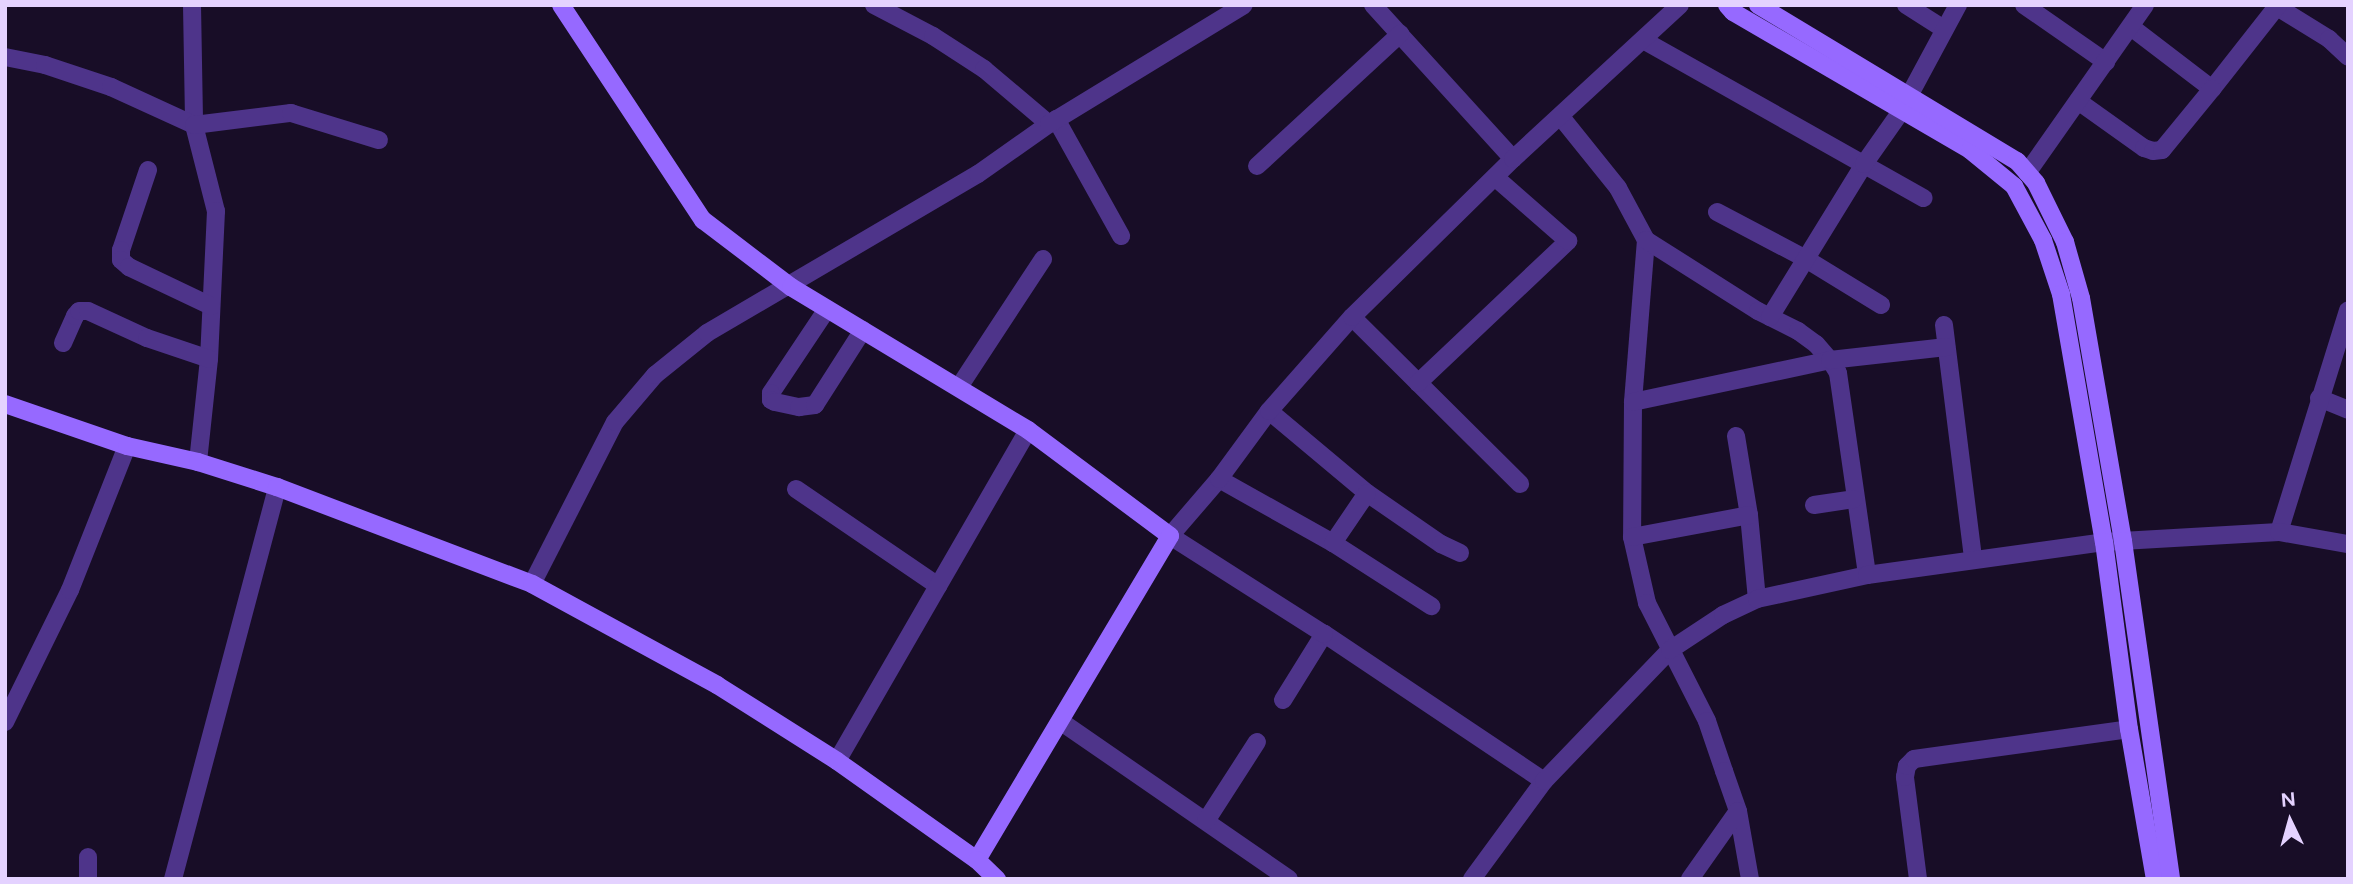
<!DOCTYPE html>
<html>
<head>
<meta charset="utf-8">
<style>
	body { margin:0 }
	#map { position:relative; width:2353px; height:884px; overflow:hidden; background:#180d27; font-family:Figtree,sans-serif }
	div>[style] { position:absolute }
	.street>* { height:18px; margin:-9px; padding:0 9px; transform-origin:9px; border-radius:9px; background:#4e348a }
	.secondary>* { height:18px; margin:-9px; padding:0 9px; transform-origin:9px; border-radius:9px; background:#9669ff }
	span { translate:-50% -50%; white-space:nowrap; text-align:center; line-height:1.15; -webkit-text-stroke:7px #180d27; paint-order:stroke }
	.frame { position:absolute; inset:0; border:7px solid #e4d2ff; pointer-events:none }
	.north { position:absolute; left:2255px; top:786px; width:70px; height:70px; -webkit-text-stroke:5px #180d27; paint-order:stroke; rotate:355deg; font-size:19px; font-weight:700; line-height:28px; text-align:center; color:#e4d2ff }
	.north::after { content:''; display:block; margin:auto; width:24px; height:32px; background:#e4d2ff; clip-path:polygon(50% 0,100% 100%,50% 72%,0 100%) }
</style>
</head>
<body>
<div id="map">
	<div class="street">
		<i style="left:192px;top:5px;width:120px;rotate:89deg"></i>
		<i style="left:194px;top:125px;width:89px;rotate:75.7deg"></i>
		<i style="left:216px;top:211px;width:148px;rotate:92.7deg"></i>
		<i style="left:209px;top:359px;width:104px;rotate:96.1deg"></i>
		<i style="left:874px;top:5px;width:67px;rotate:27.7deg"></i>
		<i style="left:933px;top:36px;width:61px;rotate:32.9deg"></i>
		<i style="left:984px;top:69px;width:85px;rotate:40.2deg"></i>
		<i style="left:1373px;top:5px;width:208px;rotate:47.7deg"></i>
		<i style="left:1906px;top:5px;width:45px;rotate:32.3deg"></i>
		<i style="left:2024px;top:5px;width:100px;rotate:34.8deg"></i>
		<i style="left:2274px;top:5px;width:65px;rotate:31.7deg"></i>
		<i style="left:2329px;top:39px;width:26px;rotate:43deg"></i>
		<i style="left:2131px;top:27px;width:102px;rotate:37.4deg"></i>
		<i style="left:2212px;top:89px;width:107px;rotate:-51.8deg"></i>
		<i style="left:1643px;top:40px;width:322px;rotate:29.4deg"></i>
		<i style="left:5px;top:57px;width:41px;rotate:11.3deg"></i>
		<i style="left:45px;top:65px;width:70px;rotate:18.4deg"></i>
		<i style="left:111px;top:87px;width:91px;rotate:24.6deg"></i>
		<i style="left:194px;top:125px;width:98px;rotate:-7.1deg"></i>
		<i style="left:291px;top:113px;width:92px;rotate:17.1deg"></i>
		<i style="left:1909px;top:96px;width:103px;rotate:-61.7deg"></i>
		<i style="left:2078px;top:101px;width:81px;rotate:35.5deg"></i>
		<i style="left:2144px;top:148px;width:9px;rotate:18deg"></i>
		<i style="left:2153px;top:151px;width:9px;rotate:-6deg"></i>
		<i style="left:2162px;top:150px;width:79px;rotate:-50.7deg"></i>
		<i style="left:1561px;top:117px;width:91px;rotate:51.2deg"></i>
		<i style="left:1618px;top:188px;width:59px;rotate:61.7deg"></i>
		<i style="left:1646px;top:240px;width:163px;rotate:94.6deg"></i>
		<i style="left:1633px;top:402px;width:135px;rotate:90.4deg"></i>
		<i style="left:1632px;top:537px;width:68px;rotate:77.2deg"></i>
		<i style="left:1647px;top:603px;width:132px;rotate:63deg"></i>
		<i style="left:1707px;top:721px;width:53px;rotate:71.2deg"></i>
		<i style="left:1724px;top:771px;width:42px;rotate:70.7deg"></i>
		<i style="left:1738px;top:811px;width:69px;rotate:80deg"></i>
		<i style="left:1056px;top:119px;width:134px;rotate:60.9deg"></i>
		<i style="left:1257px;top:166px;width:195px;rotate:-42.7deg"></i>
		<i style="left:148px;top:170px;width:84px;rotate:108.6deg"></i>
		<i style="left:121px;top:250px;width:10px;rotate:90deg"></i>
		<i style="left:121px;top:260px;width:11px;rotate:41deg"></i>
		<i style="left:129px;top:267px;width:91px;rotate:25.4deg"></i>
		<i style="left:2027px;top:173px;width:205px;rotate:-54.9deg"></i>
		<i style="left:1717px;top:212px;width:101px;rotate:27.8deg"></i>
		<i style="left:1806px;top:259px;width:88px;rotate:31.5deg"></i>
		<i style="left:1646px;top:240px;width:133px;rotate:32.4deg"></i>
		<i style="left:1758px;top:311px;width:45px;rotate:26.6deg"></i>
		<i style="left:1798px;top:331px;width:22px;rotate:36deg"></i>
		<i style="left:1816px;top:344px;width:21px;rotate:49deg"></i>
		<i style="left:1830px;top:360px;width:15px;rotate:58deg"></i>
		<i style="left:1838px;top:373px;width:204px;rotate:81.8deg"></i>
		<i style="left:827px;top:309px;width:101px;rotate:123.7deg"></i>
		<i style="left:771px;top:393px;width:7px;rotate:90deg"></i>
		<i style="left:771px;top:400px;width:4px;rotate:27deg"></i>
		<i style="left:775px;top:402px;width:25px;rotate:12deg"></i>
		<i style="left:799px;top:407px;width:16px;rotate:-7deg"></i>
		<i style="left:815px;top:405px;width:89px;rotate:-57.4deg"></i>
		<i style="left:1352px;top:317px;width:237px;rotate:44.8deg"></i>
		<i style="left:1770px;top:317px;width:180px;rotate:-58.4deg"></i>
		<i style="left:1864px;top:164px;width:66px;rotate:-54.9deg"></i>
		<i style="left:1944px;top:325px;width:235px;rotate:82.9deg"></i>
		<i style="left:63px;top:343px;width:30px;rotate:-66deg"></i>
		<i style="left:75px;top:316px;width:6px;rotate:-51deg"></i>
		<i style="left:79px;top:311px;width:9px"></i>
		<i style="left:88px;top:311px;width:65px;rotate:24.6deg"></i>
		<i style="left:147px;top:338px;width:65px;rotate:18.7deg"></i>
		<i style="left:1418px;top:383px;width:207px;rotate:-43.4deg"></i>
		<i style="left:1568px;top:241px;width:97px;rotate:-138.8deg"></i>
		<i style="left:959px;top:387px;width:153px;rotate:-56.7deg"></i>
		<i style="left:2319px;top:398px;width:31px;rotate:22deg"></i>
		<i style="left:1633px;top:402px;width:201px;rotate:-12deg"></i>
		<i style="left:1830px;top:360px;width:117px;rotate:-6.4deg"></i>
		<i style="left:1269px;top:411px;width:128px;rotate:39.9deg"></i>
		<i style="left:1367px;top:493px;width:90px;rotate:34.6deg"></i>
		<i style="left:1441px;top:544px;width:21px;rotate:25deg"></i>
		<i style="left:1736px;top:436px;width:80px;rotate:80.7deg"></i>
		<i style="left:1749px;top:515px;width:84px;rotate:84.6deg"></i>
		<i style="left:1219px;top:479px;width:131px;rotate:29.3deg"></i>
		<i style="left:1333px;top:543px;width:117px;rotate:32.7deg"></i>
		<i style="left:796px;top:489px;width:172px;rotate:34.3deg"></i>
		<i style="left:1814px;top:505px;width:40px;rotate:-8.5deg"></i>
		<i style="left:2279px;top:532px;width:232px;rotate:-72.7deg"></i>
		<i style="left:1632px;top:537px;width:119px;rotate:-10.6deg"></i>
		<i style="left:1333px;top:543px;width:60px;rotate:-55.8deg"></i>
		<i style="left:532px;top:584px;width:182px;rotate:-62.9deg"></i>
		<i style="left:615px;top:422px;width:62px;rotate:-49.6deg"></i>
		<i style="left:655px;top:375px;width:67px;rotate:-38.9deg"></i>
		<i style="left:707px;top:333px;width:314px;rotate:-30.4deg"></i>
		<i style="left:978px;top:174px;width:87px;rotate:-35.2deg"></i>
		<i style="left:1049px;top:124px;width:228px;rotate:-31.4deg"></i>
		<i style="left:1283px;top:700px;width:78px;rotate:-58.2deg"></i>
		<i style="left:1060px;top:721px;width:278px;rotate:34.6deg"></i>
		<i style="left:5px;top:722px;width:147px;rotate:-63.8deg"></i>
		<i style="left:70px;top:590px;width:155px;rotate:-68.4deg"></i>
		<i style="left:837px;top:761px;width:382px;rotate:-60deg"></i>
		<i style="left:1544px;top:781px;width:265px;rotate:-146.2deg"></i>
		<i style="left:1324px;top:634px;width:183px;rotate:-147.5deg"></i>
		<i style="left:1170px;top:536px;width:75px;rotate:-49.3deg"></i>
		<i style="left:1219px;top:479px;width:84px;rotate:-53.7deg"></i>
		<i style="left:1269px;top:411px;width:125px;rotate:-48.6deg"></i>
		<i style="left:1352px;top:317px;width:226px;rotate:-44.5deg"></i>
		<i style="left:1513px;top:159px;width:227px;rotate:-42.7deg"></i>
		<i style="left:1206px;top:821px;width:94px;rotate:-57.2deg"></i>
		<i style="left:88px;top:879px;width:22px;rotate:-90deg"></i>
		<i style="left:173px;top:879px;width:406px;rotate:-75.1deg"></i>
		<i style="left:1472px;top:879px;width:122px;rotate:-53.7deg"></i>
		<i style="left:1544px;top:781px;width:182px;rotate:-46.1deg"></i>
		<i style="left:1670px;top:650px;width:64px;rotate:-33.4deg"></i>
		<i style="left:1723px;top:615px;width:38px;rotate:-25deg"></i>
		<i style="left:1757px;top:599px;width:113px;rotate:-12.3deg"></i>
		<i style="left:1867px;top:575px;width:239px;rotate:-7.9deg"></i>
		<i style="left:2104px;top:542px;width:175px;rotate:-3.3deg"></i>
		<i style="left:2279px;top:532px;width:70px;rotate:9.9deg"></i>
		<i style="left:1690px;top:879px;width:83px;rotate:-54.8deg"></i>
		<i style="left:1918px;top:879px;width:103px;rotate:-97.3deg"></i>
		<i style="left:1905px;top:777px;width:11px;rotate:-80deg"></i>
		<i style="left:1907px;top:766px;width:10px;rotate:-45deg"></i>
		<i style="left:1914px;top:759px;width:217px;rotate:-7.9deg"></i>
	</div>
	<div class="secondary">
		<i style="left:561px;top:5px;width:258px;rotate:56.6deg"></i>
		<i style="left:703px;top:220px;width:111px;rotate:37.3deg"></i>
		<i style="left:791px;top:287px;width:277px;rotate:31.1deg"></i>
		<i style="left:1028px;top:430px;width:177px;rotate:36.7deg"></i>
		<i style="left:1170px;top:536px;width:377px;rotate:120.8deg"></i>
		<i style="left:1727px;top:5px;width:9px;rotate:49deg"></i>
		<i style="left:1733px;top:12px;width:274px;rotate:30.2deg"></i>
		<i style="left:1970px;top:150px;width:57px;rotate:39.3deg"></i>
		<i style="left:2014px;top:186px;width:61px;rotate:61.8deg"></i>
		<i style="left:2043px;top:240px;width:57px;rotate:71.6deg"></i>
		<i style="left:2061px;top:294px;width:252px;rotate:80.2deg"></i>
		<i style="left:2104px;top:542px;width:189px;rotate:82.4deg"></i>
		<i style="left:2129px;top:729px;width:152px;rotate:80.2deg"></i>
		<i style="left:1758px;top:5px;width:302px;rotate:31.1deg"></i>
		<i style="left:2017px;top:161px;width:29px;rotate:49deg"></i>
		<i style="left:2036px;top:183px;width:66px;rotate:63.8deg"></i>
		<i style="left:2065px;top:242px;width:58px;rotate:74.1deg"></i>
		<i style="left:2081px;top:298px;width:247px;rotate:80.2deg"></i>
		<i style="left:2123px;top:541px;width:341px;rotate:81.9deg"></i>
		<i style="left:5px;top:404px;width:129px;rotate:19deg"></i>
		<i style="left:127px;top:446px;width:73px;rotate:12.7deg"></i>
		<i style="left:198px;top:462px;width:83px;rotate:17.6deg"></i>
		<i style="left:277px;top:487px;width:273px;rotate:20.8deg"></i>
		<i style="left:532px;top:584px;width:211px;rotate:28.6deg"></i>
		<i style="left:717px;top:685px;width:142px;rotate:32.3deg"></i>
		<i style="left:837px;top:761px;width:171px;rotate:35.3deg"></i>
		<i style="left:977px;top:860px;width:28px;rotate:44deg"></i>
	</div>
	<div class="frame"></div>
	<div class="north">N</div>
</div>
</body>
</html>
